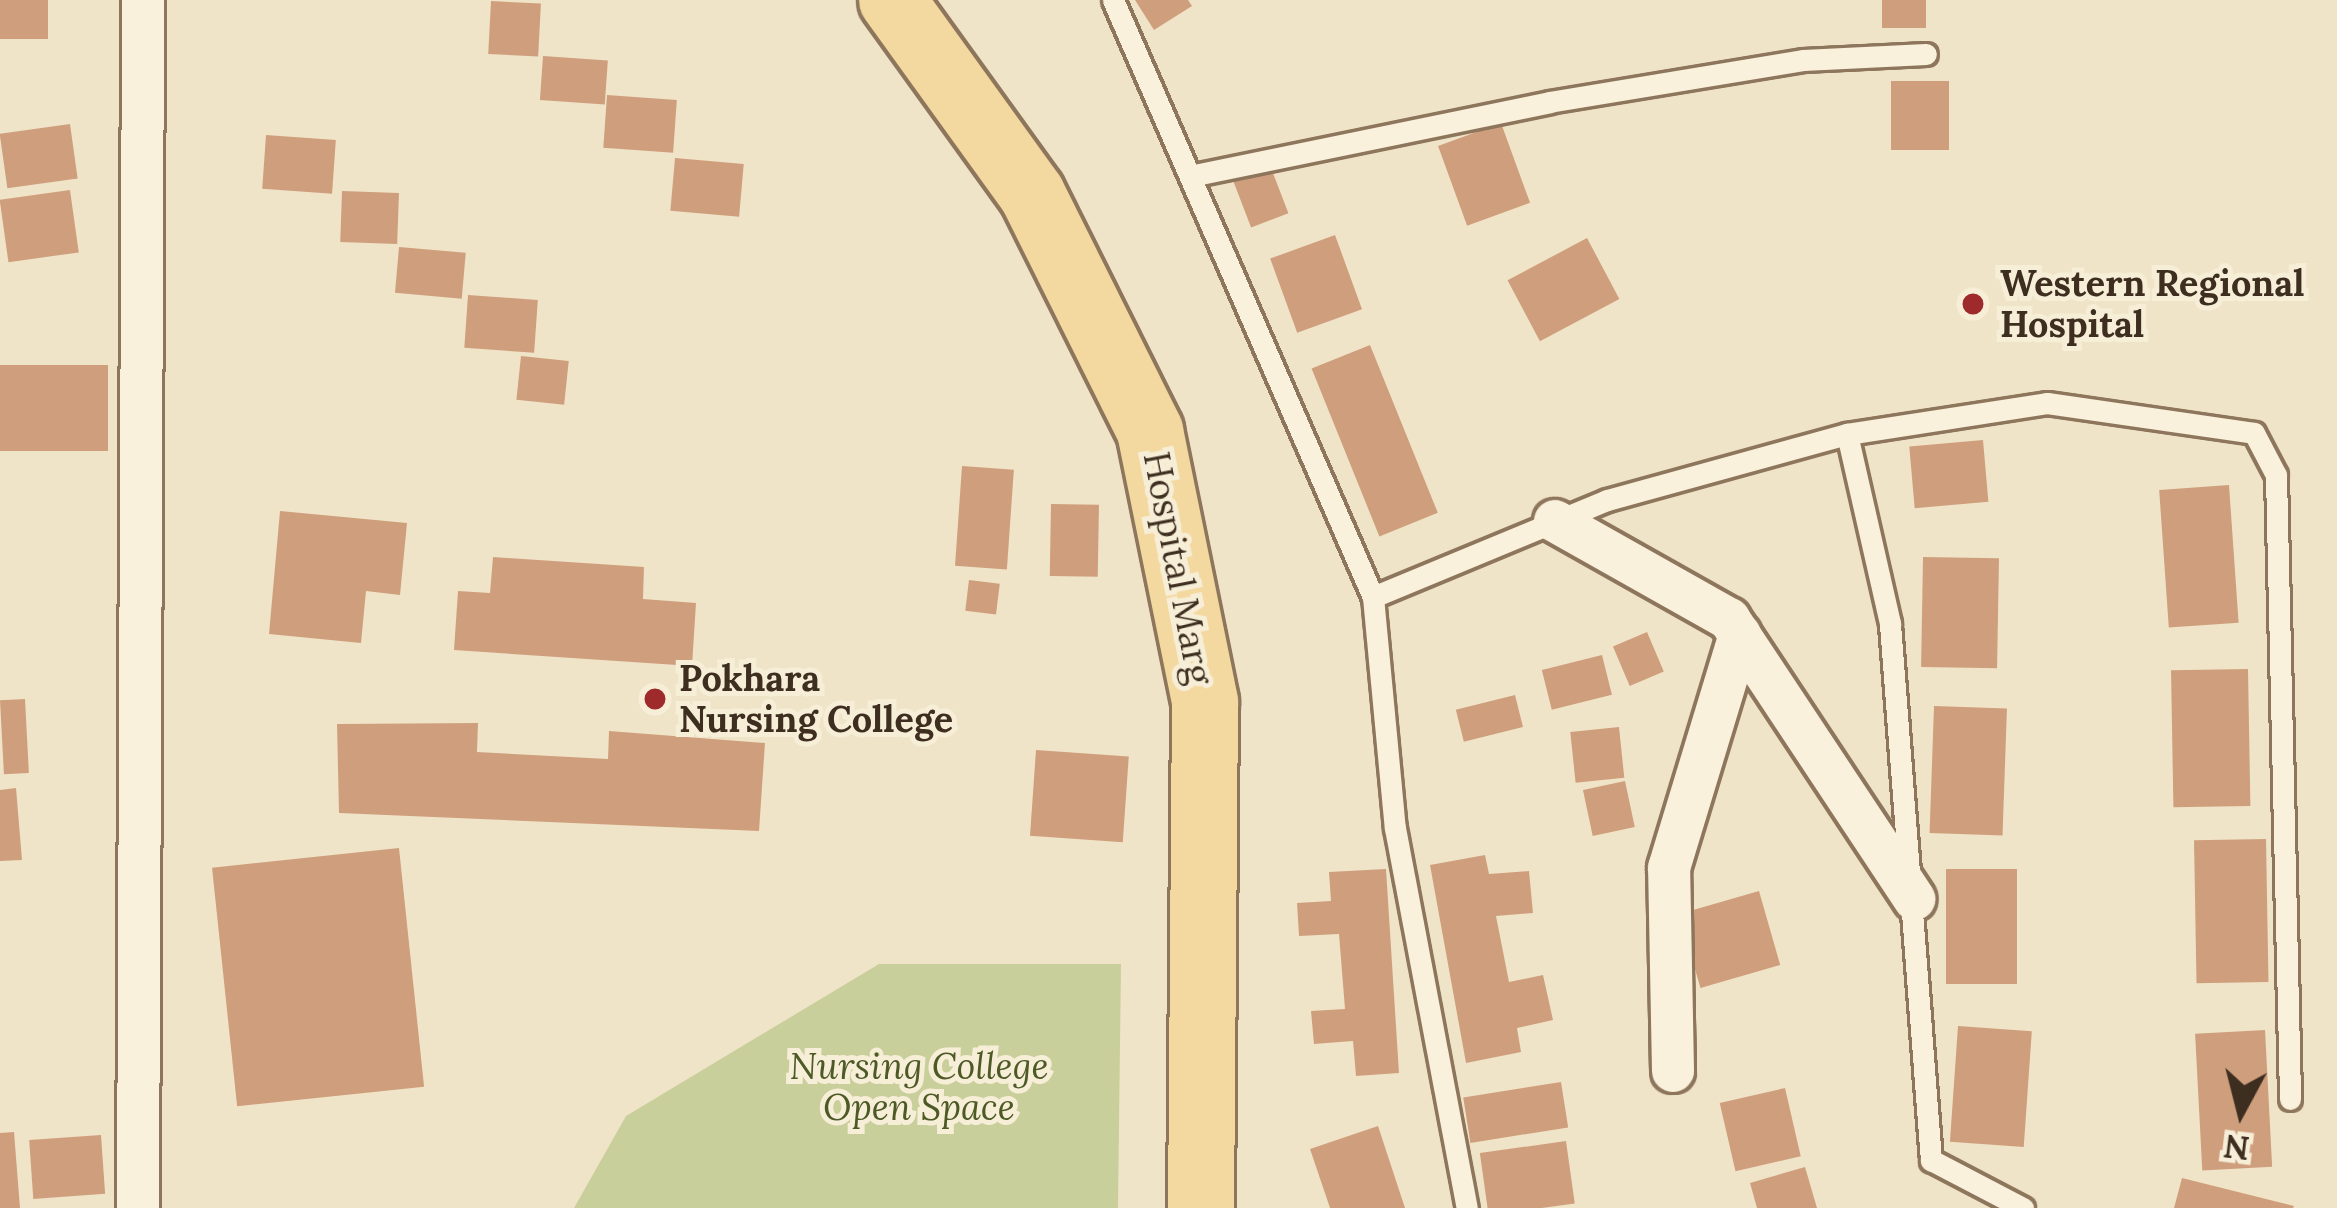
<!DOCTYPE html>
<html>
<head>
<meta charset="utf-8">
<style>
	body { margin:0 }
	#map { position:relative; width:2337px; height:1208px; overflow:hidden; background:#f0e4c8; font-family:Lora,serif }
	div>[style] { position:absolute }
	.green>* { inset:0; background:#c9cf9b }
	.building>* { inset:0; background:#cf9f7d; transform-origin:0 0 }
	.roads { filter:drop-shadow(3px 0 #8d765c) drop-shadow(-3px 0 #8d765c) drop-shadow(0 3px #8d765c) drop-shadow(0 -3px #8d765c) }
	.lane>* { height:21px; margin:-10.5px; padding:0 10.5px; transform-origin:10.5px; border-radius:10.5px; background:#faf1dc }
	.street>* { height:42px; margin:-21px; padding:0 21px; transform-origin:21px; border-radius:21px; background:#faf1dc }
	.primary>* { height:66px; margin:-33px; padding:0 33px; transform-origin:33px; border-radius:33px; background:#f3d9a0 }
	.dots>* { width:33px; height:33px; translate:-50% -50%; box-sizing:border-box; border:6px solid #f7eed8; border-radius:50% }
	span { translate:-50% -50%; white-space:nowrap; text-align:center; line-height:1.15; -webkit-text-stroke:10px #f7eed8; paint-order:stroke }
	.poi-label { font-size:36px; color:#3d2e20; font-weight:700 }
	.left { translate:0 -50%; text-align:left }
	.street-label { font-size:36px; color:#3d2e20 }
	.park-label { font-size:36px; color:#4d5a26; font-style:italic }
	.north { position:absolute; left:2181px; top:1052px; width:120px; height:120px; -webkit-text-stroke:9px #f7eed8; paint-order:stroke; rotate:187deg; font-size:33px; font-weight:700; line-height:48px; text-align:center; color:#3d2e20 }
	.north::after { content:''; display:block; margin:auto; width:42px; height:54px; background:#3d2e20; clip-path:polygon(50% 0,100% 100%,50% 72%,0 100%) }
</style>
</head>
<body>
<div id="map">
	<div class="green">
		<i style="clip-path:polygon(879px 964px,1121px 964px,1118px 1208px,574px 1208px,626px 1116px)"></i>
	</div>
	<div class="building">
		<i style="left:0;top:0;width:48px;height:39px"></i>
		<i style="clip-path:polygon(1135px 0,1188px 0,1192px 6px,1154px 30px)"></i>
		<i style="left:1882px;top:0;width:44px;height:28px"></i>
		<i style="left:491px;top:1px;width:50px;height:53px;rotate:3deg"></i>
		<i style="left:543px;top:56px;width:65px;height:44px;rotate:4deg"></i>
		<i style="left:1891px;top:81px;width:58px;height:69px"></i>
		<i style="left:607px;top:95px;width:70px;height:53px;rotate:4deg"></i>
		<i style="left:1501px;top:123px;width:85px;height:67px;rotate:70deg"></i>
		<i style="left:70px;top:124px;width:55px;height:71px;rotate:82deg"></i>
		<i style="left:266px;top:135px;width:70px;height:54px;rotate:4deg"></i>
		<i style="left:675px;top:158px;width:69px;height:53px;rotate:5deg"></i>
		<i style="left:1268px;top:160px;width:57px;height:40px;rotate:69deg"></i>
		<i style="left:70px;top:190px;width:63px;height:71px;rotate:82deg"></i>
		<i style="left:342px;top:191px;width:57px;height:51px;rotate:2deg"></i>
		<i style="left:1335px;top:235px;width:79px;height:69px;rotate:70deg"></i>
		<i style="left:1587px;top:238px;width:69px;height:90px;rotate:62deg"></i>
		<i style="left:399px;top:247px;width:67px;height:46px;rotate:5deg"></i>
		<i style="left:468px;top:295px;width:70px;height:53px;rotate:4deg"></i>
		<i style="left:1370px;top:345px;width:181px;height:63px;rotate:68deg"></i>
		<i style="left:521px;top:356px;width:48px;height:44px;rotate:6deg"></i>
		<i style="left:108px;top:365px;width:86px;height:108px;rotate:90deg"></i>
		<i style="left:1983px;top:440px;width:62px;height:74px;rotate:85deg"></i>
		<i style="left:962px;top:466px;width:52px;height:100px;rotate:4deg"></i>
		<i style="left:2229px;top:485px;width:138px;height:70px;rotate:86deg"></i>
		<i style="left:1051px;top:504px;width:48px;height:72px;rotate:1deg"></i>
		<i style="clip-path:polygon(280px 511px,407px 523px,400px 595px,366px 591px,361px 643px,269px 634px)"></i>
		<i style="clip-path:polygon(493px 557px,644px 567px,643px 599px,696px 603px,692px 666px,454px 650px,458px 591px,490px 593px)"></i>
		<i style="left:1923px;top:557px;width:76px;height:110px;rotate:1deg"></i>
		<i style="left:969px;top:580px;width:31px;height:31px;rotate:7deg"></i>
		<i style="left:1647px;top:632px;width:43px;height:37px;rotate:67deg"></i>
		<i style="left:1602px;top:655px;width:41px;height:62px;rotate:76deg"></i>
		<i style="left:2248px;top:669px;width:137px;height:77px;rotate:89deg"></i>
		<i style="left:1515px;top:695px;width:33px;height:61px;rotate:76deg"></i>
		<i style="left:25px;top:699px;width:74px;height:25px;rotate:87deg"></i>
		<i style="left:1934px;top:706px;width:73px;height:127px;rotate:2deg"></i>
		<i style="clip-path:polygon(478px 723px,477px 752px,608px 759px,609px 731px,765px 743px,759px 831px,339px 813px,337px 724px)"></i>
		<i style="left:1619px;top:727px;width:51px;height:49px;rotate:84deg"></i>
		<i style="left:1036px;top:750px;width:93px;height:86px;rotate:4deg"></i>
		<i style="left:1625px;top:781px;width:47px;height:43px;rotate:78deg"></i>
		<i style="clip-path:polygon(16px 788px,22px 860px,0 861px,0 790px)"></i>
		<i style="left:2266px;top:839px;width:143px;height:72px;rotate:89deg"></i>
		<i style="left:399px;top:848px;width:240px;height:188px;rotate:84deg"></i>
		<i style="clip-path:polygon(1485px 855px,1489px 874px,1529px 871px,1533px 913px,1496px 916px,1509px 982px,1543px 975px,1553px 1020px,1517px 1028px,1521px 1052px,1466px 1063px,1430px 865px)"></i>
		<i style="clip-path:polygon(1386px 869px,1399px 1073px,1356px 1076px,1353px 1041px,1314px 1044px,1311px 1011px,1345px 1009px,1339px 934px,1299px 936px,1297px 903px,1331px 901px,1329px 872px)"></i>
		<i style="left:2017px;top:869px;width:115px;height:71px;rotate:90deg"></i>
		<i style="left:1759px;top:891px;width:77px;height:83px;rotate:74deg"></i>
		<i style="left:1958px;top:1026px;width:74px;height:116px;rotate:4deg"></i>
		<i style="left:2265px;top:1030px;width:137px;height:70px;rotate:87deg"></i>
		<i style="left:1561px;top:1082px;width:46px;height:99px;rotate:81deg"></i>
		<i style="left:1785px;top:1088px;width:70px;height:67px;rotate:77deg"></i>
		<i style="clip-path:polygon(1378px 1126px,1405px 1208px,1330px 1208px,1310px 1149px)"></i>
		<i style="clip-path:polygon(14px 1132px,20px 1208px,0 1208px,0 1133px)"></i>
		<i style="left:101px;top:1135px;width:59px;height:72px;rotate:86deg"></i>
		<i style="left:1566px;top:1141px;width:63px;height:87px;rotate:82deg"></i>
		<i style="clip-path:polygon(1805px 1167px,1817px 1208px,1757px 1208px,1750px 1183px)"></i>
		<i style="clip-path:polygon(2182px 1178px,2294px 1206px,2293px 1208px,2174px 1208px)"></i>
	</div>
	<div class="roads">
		<div class="lane">
			<i style="left:1113px;top:0;width:651px;rotate:66.47deg"></i>
			<i style="left:1373px;top:597px;width:232px;rotate:84.6deg"></i>
			<i style="left:1395px;top:828px;width:387px;rotate:79.3deg"></i>
			<i style="left:1190px;top:176px;width:367px;rotate:-11.6deg"></i>
			<i style="left:1549px;top:102px;width:257px;rotate:-9.4deg"></i>
			<i style="left:1803px;top:60px;width:123px;rotate:-2.8deg"></i>
			<i style="left:1847px;top:434px;width:195px;rotate:77.2deg"></i>
			<i style="left:1890px;top:624px;width:538px;rotate:85.63deg"></i>
			<i style="left:1931px;top:1160px;width:104px;rotate:27.6deg"></i>
			<i style="left:1373px;top:597px;width:253px;rotate:-22.5deg"></i>
			<i style="left:1607px;top:500px;width:249px;rotate:-15.4deg"></i>
			<i style="left:1847px;top:434px;width:202px;rotate:-8.8deg"></i>
			<i style="left:2047px;top:403px;width:209px;rotate:8.2deg"></i>
			<i style="left:2254px;top:433px;width:47px;rotate:62.4deg"></i>
			<i style="left:2276px;top:475px;width:624px;rotate:88.71deg"></i>
		</div>
		<div class="street">
			<i style="left:1555px;top:521px;width:200px;rotate:29.4deg"></i>
			<i style="left:1729px;top:619px;width:336px;rotate:56.5deg"></i>
			<i style="left:1673px;top:1071px;width:203px;rotate:-91.1deg"></i>
			<i style="left:1669px;top:868px;width:244px;rotate:-73.1deg"></i>
			<i style="left:138px;top:1208px;width:1208px;rotate:-89.76deg"></i>
		</div>
		<div class="primary">
			<i style="left:892px;top:0;width:239px;rotate:54.2deg"></i>
			<i style="left:1032px;top:194px;width:265px;rotate:63.5deg"></i>
			<i style="left:1150px;top:431px;width:277px;rotate:78.5deg"></i>
			<i style="left:1205px;top:702px;width:506px;rotate:90.45deg"></i>
		</div>
	</div>
	<div class="dots">
		<i style="left:1973px;top:304px;background:#9e2a2b"></i>
		<i style="left:655px;top:699px;background:#9e2a2b"></i>
	</div>
	<div class="poi-label">
		<span class="left" style="left:2000px;top:304px">Western Regional<br>Hospital</span>
		<span class="left" style="left:679px;top:699px">Pokhara<br>Nursing College</span>
	</div>
	<div class="street-label">
		<span style="left:1178px;top:568px;rotate:79deg">Hospital Marg</span>
	</div>
	<div class="park-label">
		<span style="left:919px;top:1087px">Nursing College<br>Open Space</span>
	</div>
	<div class="north">N</div>
</div>
</body>
</html>
